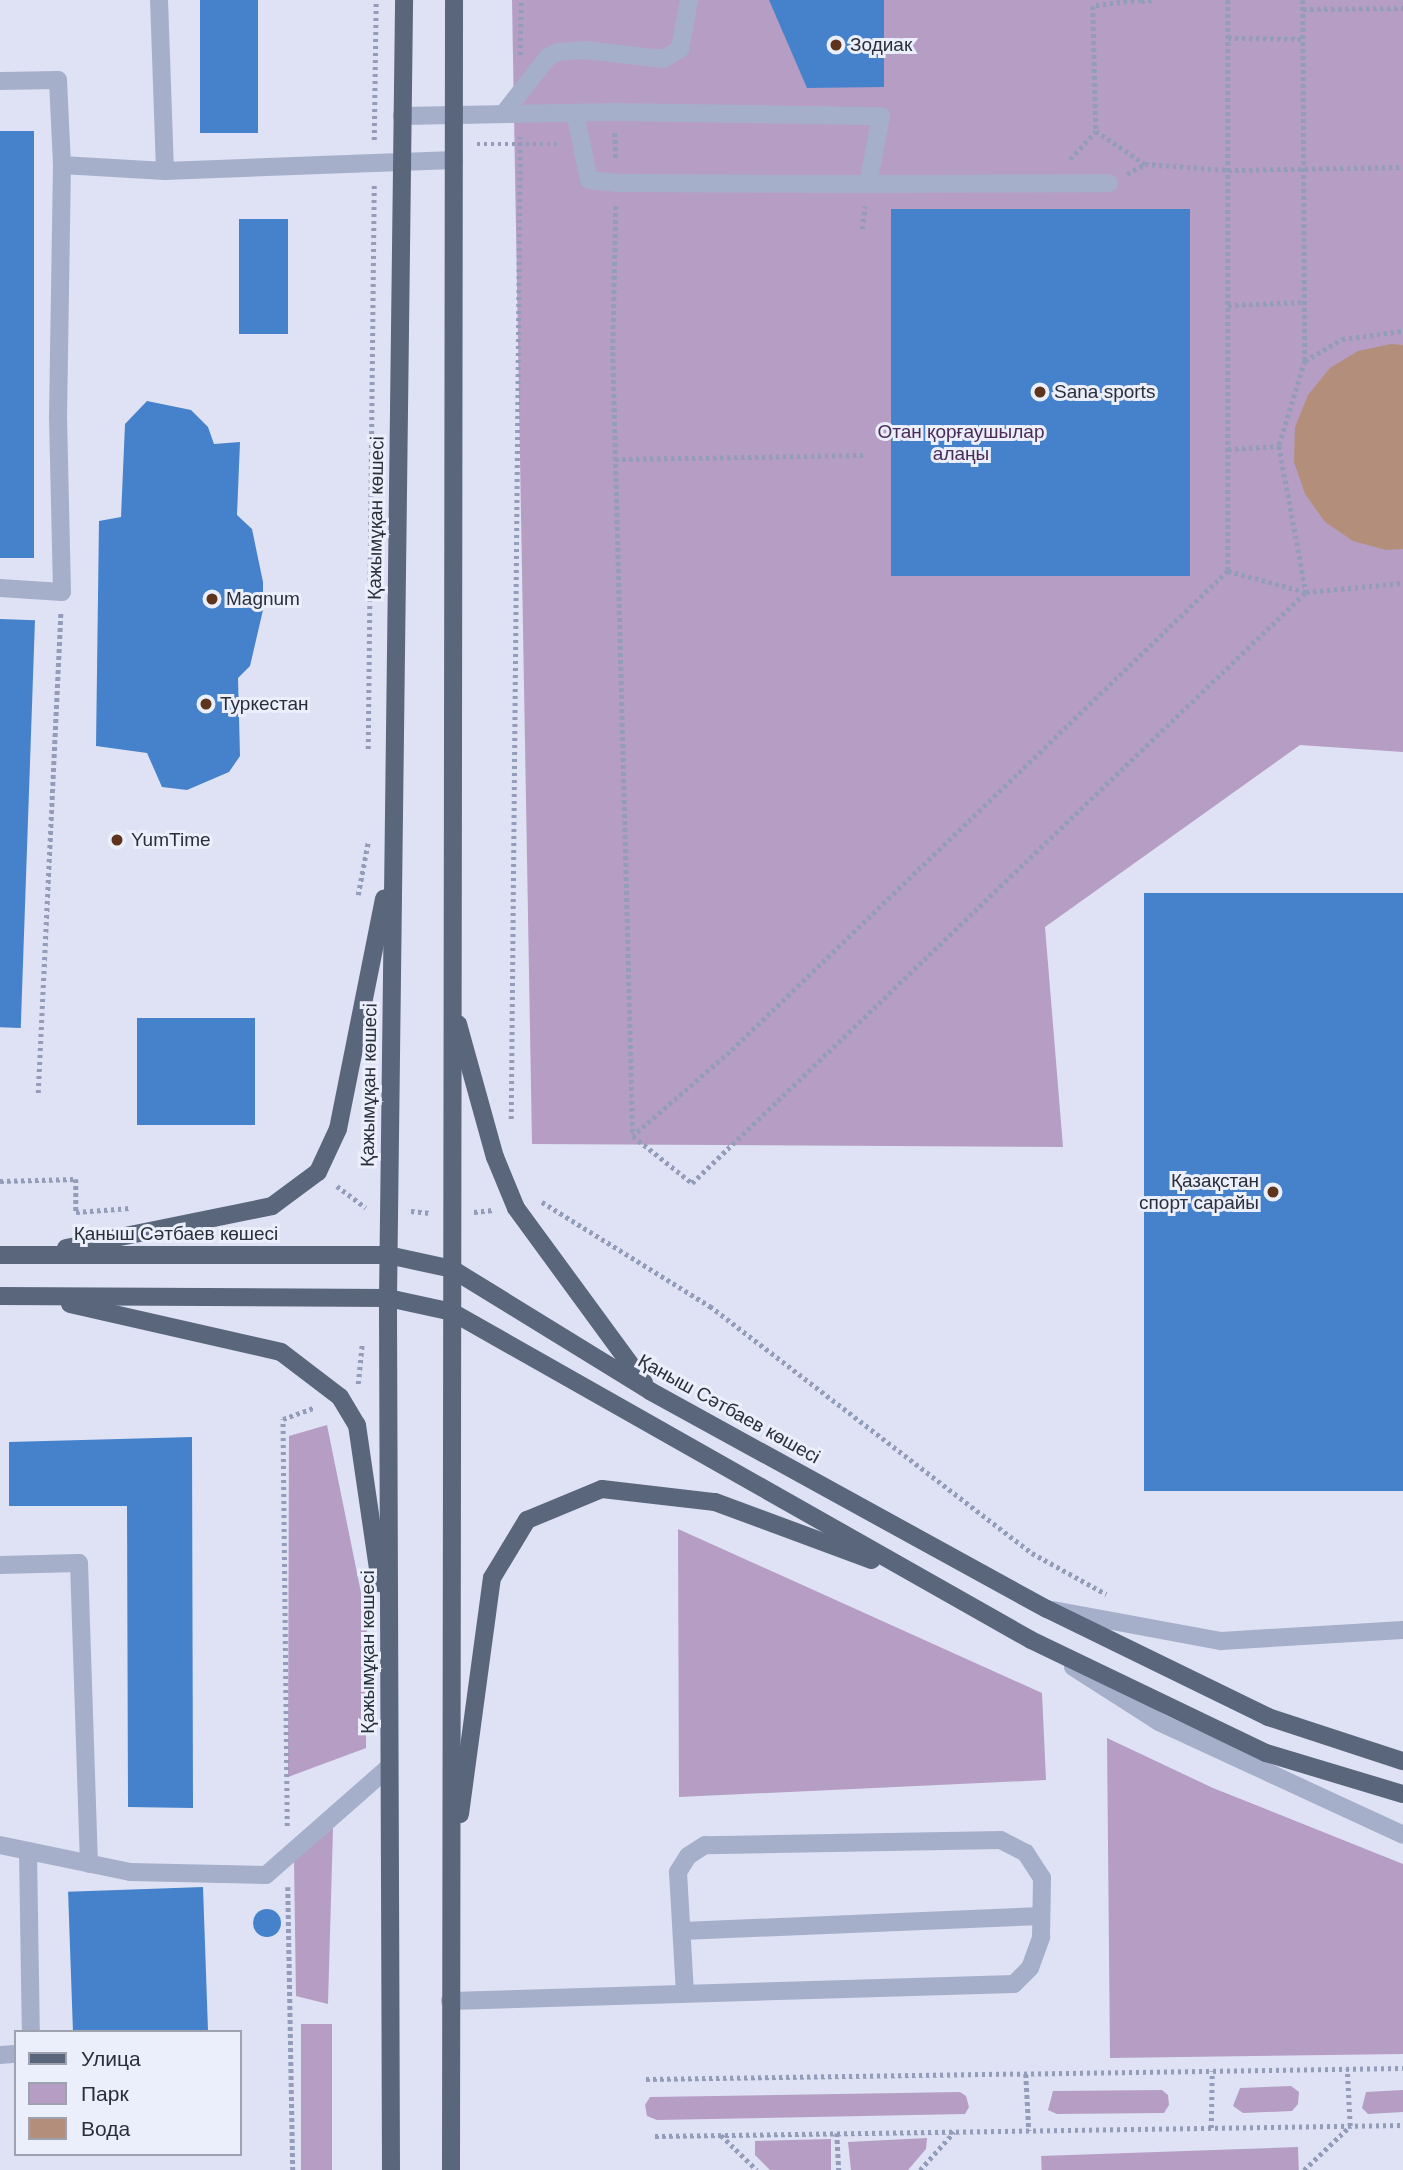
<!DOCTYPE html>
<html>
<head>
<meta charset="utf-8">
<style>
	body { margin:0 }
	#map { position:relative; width:1403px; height:2170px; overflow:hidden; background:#dee2f4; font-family:Helvetica,sans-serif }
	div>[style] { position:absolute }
	.green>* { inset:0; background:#b69dc4; transform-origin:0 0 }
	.water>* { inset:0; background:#b38f7b }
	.building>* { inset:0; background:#4582cb; transform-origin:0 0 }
	.round { border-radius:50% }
	.path>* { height:4.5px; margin-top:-2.25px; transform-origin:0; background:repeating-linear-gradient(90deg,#939db9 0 3.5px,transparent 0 7px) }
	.minor>* { height:18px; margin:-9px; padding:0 9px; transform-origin:9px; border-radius:9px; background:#a6afca }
	.major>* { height:18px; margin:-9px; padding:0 9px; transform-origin:9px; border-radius:9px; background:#5a667c }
	.dots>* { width:19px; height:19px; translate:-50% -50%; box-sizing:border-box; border:4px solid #ebeefb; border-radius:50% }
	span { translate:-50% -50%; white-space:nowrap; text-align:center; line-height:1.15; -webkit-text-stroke:6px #ebeefb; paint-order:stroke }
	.poi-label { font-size:19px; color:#29303a }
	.left { translate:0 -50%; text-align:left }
	.right { translate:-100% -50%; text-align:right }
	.park-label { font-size:19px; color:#4a2c59 }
	.street-label { font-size:19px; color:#29303a }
	.legend { position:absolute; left:14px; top:2030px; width:228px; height:126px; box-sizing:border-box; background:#ebeefb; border:2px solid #9da2ae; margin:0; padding:9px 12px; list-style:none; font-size:21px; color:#29303a }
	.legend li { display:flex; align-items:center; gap:14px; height:35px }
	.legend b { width:35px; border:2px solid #9da2ae }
</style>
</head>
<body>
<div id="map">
	<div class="green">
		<i style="clip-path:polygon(512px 0,1403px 0,1403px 752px,1300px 745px,1045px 927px,1063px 1147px,532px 1144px)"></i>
		<i style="clip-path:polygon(327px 1425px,367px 1622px,366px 1748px,288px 1777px,289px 1436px)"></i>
		<i style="clip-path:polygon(678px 1529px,1042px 1693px,1046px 1780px,679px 1797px)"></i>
		<i style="clip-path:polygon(1107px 1738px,1213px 1788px,1403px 1864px,1403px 2054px,1110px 2058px)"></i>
		<i style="clip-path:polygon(333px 1828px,328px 2004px,296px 1996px,294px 1860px)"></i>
		<i style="left:301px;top:2024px;width:31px;height:146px"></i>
		<i style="clip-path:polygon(1291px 2086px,1299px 2092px,1298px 2104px,1292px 2111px,1243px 2113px,1233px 2106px,1240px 2088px)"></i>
		<i style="clip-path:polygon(1162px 2090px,1168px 2095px,1169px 2105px,1164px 2113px,1057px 2114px,1048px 2110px,1053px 2091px)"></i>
		<i style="clip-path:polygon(1403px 2090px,1403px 2112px,1368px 2114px,1362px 2108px,1366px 2092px)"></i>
		<i style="clip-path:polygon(960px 2092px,966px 2096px,969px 2107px,965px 2114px,657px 2120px,647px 2116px,645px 2105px,650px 2097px)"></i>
		<i style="clip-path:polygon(927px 2138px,926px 2149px,908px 2170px,851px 2170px,848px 2142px)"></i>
		<i style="clip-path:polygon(831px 2139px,831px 2170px,770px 2170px,755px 2155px,755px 2141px)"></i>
		<i style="left:1298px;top:2147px;width:23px;height:257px;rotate:88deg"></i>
	</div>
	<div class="water">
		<i style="clip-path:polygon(1391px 344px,1403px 345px,1403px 549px,1386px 550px,1353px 541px,1325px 522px,1305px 494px,1294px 462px,1295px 427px,1308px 395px,1330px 368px,1358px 351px)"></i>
	</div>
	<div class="building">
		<i style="left:200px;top:0;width:58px;height:133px"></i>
		<i style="clip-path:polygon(769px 0,884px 0,884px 87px,807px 88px)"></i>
		<i style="left:0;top:131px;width:34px;height:427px"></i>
		<i style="left:891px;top:209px;width:299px;height:367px"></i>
		<i style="left:239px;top:219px;width:49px;height:115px"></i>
		<i style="clip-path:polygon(147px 401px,191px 410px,208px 427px,214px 444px,240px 442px,237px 515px,252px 529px,263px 582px,263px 610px,250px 666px,238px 678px,240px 756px,229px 772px,187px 790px,162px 787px,147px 753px,96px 746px,99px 521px,121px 517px,125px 424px)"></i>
		<i style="left:0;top:619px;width:35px;height:408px;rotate:2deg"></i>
		<i style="left:1403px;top:893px;width:598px;height:259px;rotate:90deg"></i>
		<i style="left:255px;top:1018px;width:107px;height:118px;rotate:90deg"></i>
		<i style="clip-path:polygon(192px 1437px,193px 1808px,128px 1807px,127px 1506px,9px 1506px,9px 1442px)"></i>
		<i style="left:203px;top:1887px;width:145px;height:135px;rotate:88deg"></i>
		<i class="round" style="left:253px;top:1909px;width:28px;height:28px"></i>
	</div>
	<div class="path">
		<i style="left:1141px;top:0;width:48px;rotate:172.9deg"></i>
		<i style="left:1093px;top:6px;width:125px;rotate:88.6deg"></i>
		<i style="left:1096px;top:131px;width:59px;rotate:34deg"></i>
		<i style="left:1228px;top:0;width:571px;rotate:90deg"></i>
		<i style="left:1228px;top:571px;width:692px;rotate:135.99deg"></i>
		<i style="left:730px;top:1052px;width:128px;rotate:139.1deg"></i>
		<i style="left:633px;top:1136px;width:75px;rotate:38.5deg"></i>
		<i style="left:692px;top:1183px;width:852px;rotate:-43.91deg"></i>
		<i style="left:1303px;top:0;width:361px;rotate:89.7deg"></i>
		<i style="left:1305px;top:361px;width:89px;rotate:107deg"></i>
		<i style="left:1279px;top:446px;width:148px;rotate:79.5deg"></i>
		<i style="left:1141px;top:1px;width:11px;rotate:-5deg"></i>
		<i style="left:1303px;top:9px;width:100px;rotate:-0.6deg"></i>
		<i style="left:1228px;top:38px;width:75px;rotate:0.8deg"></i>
		<i style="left:520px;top:55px;width:55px;rotate:-89deg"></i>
		<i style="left:615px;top:133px;width:26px;rotate:88deg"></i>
		<i style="left:374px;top:140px;width:140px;rotate:-89.2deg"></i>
		<i style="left:477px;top:144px;width:82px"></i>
		<i style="left:1070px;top:159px;width:38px;rotate:-47deg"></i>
		<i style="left:1127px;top:174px;width:21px;rotate:-29deg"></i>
		<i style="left:1145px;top:164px;width:83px;rotate:4.1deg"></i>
		<i style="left:1228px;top:170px;width:175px;rotate:-1deg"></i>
		<i style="left:616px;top:206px;width:146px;rotate:91.2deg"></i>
		<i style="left:613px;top:352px;width:783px;rotate:88.54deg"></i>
		<i style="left:862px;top:229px;width:23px;rotate:-83deg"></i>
		<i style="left:1228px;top:305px;width:76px;rotate:-2.3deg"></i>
		<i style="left:1305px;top:361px;width:43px;rotate:-30.7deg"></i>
		<i style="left:1342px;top:339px;width:62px;rotate:-7.5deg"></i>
		<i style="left:1228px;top:449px;width:51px;rotate:-3.4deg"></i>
		<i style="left:615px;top:459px;width:248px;rotate:-0.9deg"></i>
		<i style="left:1228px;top:571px;width:81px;rotate:15.1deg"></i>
		<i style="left:1306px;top:592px;width:97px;rotate:-5.3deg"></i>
		<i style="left:368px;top:749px;width:565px;rotate:-89.39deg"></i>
		<i style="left:358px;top:895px;width:54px;rotate:-79.3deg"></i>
		<i style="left:38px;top:1093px;width:480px;rotate:-87.3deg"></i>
		<i style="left:511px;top:1119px;width:982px;rotate:-89.47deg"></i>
		<i style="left:0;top:1181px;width:76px;rotate:-1.5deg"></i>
		<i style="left:76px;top:1179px;width:33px;rotate:90deg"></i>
		<i style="left:76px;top:1212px;width:54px;rotate:-4.2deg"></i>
		<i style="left:337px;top:1186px;width:36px;rotate:37deg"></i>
		<i style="left:542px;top:1202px;width:198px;rotate:31.8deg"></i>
		<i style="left:710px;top:1306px;width:406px;rotate:37.5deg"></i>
		<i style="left:1032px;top:1553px;width:85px;rotate:29deg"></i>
		<i style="left:411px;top:1211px;width:19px;rotate:6deg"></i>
		<i style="left:474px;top:1212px;width:19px;rotate:-6deg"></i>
		<i style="left:358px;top:1384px;width:40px;rotate:-84.3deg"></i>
		<i style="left:287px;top:1826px;width:407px;rotate:-90.6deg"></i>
		<i style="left:283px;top:1419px;width:33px;rotate:-20deg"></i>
		<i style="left:288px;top:1887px;width:283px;rotate:89deg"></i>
		<i style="left:1026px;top:2074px;width:57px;rotate:87deg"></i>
		<i style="left:646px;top:2079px;width:757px;rotate:-0.83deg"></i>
		<i style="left:1211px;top:2128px;width:57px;rotate:-89deg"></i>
		<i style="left:837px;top:2133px;width:37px;rotate:87deg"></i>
		<i style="left:721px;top:2135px;width:50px;rotate:44.2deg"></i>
		<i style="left:655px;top:2136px;width:748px;rotate:-0.84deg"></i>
		<i style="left:920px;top:2170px;width:51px;rotate:-48.2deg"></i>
		<i style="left:1304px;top:2170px;width:64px;rotate:-43.7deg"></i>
		<i style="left:1350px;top:2126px;width:57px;rotate:-93deg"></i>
	</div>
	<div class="minor">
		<i style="left:0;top:81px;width:58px;rotate:-1deg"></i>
		<i style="left:58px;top:80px;width:85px;rotate:87.3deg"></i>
		<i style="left:504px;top:113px;width:71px;rotate:-51.8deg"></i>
		<i style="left:548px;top:57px;width:10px;rotate:-29deg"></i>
		<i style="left:557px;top:52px;width:27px;rotate:-4deg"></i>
		<i style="left:584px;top:50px;width:80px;rotate:6.5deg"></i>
		<i style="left:663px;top:59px;width:20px;rotate:-30deg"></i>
		<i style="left:680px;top:49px;width:50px;rotate:-79.6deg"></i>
		<i style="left:402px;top:116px;width:212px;rotate:-1.1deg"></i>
		<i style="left:614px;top:112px;width:267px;rotate:0.9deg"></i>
		<i style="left:881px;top:116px;width:69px;rotate:100.8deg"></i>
		<i style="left:868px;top:184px;width:251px;rotate:-179.8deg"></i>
		<i style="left:617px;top:183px;width:28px;rotate:-174deg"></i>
		<i style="left:589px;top:180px;width:68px;rotate:-101.8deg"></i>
		<i style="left:165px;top:171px;width:289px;rotate:-2.2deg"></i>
		<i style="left:868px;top:184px;width:241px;rotate:-0.2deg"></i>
		<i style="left:0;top:588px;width:62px;rotate:3.7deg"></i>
		<i style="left:62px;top:592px;width:174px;rotate:-91.3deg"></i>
		<i style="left:58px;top:418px;width:253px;rotate:-89.1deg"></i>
		<i style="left:62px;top:165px;width:103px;rotate:3.3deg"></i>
		<i style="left:165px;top:171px;width:171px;rotate:-92deg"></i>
		<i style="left:0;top:1565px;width:79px;rotate:-1.5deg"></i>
		<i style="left:79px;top:1563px;width:301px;rotate:88.1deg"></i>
		<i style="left:1053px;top:1610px;width:171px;rotate:10.5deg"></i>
		<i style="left:1221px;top:1641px;width:182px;rotate:-3.5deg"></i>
		<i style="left:1073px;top:1667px;width:102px;rotate:32.6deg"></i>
		<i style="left:1159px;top:1722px;width:269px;rotate:24.8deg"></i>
		<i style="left:0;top:1845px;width:133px;rotate:11.7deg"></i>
		<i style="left:130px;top:1872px;width:136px;rotate:1.3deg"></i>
		<i style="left:266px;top:1875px;width:164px;rotate:-41.3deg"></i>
		<i style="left:28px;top:1851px;width:181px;rotate:89.1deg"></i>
		<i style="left:682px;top:1931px;width:359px;rotate:-2.4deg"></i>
		<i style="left:450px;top:2001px;width:564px;rotate:-1.73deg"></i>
		<i style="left:1014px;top:1984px;width:23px;rotate:-45deg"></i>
		<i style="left:1030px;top:1968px;width:33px;rotate:-70deg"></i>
		<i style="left:1041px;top:1937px;width:59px;rotate:-89deg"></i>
		<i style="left:1042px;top:1878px;width:30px;rotate:-123deg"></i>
		<i style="left:1026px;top:1853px;width:28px;rotate:-153deg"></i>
		<i style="left:1001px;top:1840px;width:296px;rotate:179deg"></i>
		<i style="left:705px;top:1845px;width:20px;rotate:147deg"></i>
		<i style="left:688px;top:1856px;width:19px;rotate:122deg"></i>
		<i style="left:678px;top:1872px;width:120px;rotate:86.7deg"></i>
		<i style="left:0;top:2055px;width:16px;rotate:-4deg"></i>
	</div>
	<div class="major">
		<i style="left:458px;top:1024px;width:138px;rotate:74.5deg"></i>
		<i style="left:495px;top:1157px;width:55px;rotate:67.6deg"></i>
		<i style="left:516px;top:1208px;width:217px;rotate:53.8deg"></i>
		<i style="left:66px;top:1248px;width:210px;rotate:-11.5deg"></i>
		<i style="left:272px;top:1206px;width:57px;rotate:-36.5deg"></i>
		<i style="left:318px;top:1172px;width:47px;rotate:-65.1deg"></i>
		<i style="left:338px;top:1129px;width:235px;rotate:-78.7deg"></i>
		<i style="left:0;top:1255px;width:388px"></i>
		<i style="left:388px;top:1255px;width:66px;rotate:12.3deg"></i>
		<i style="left:452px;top:1269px;width:233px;rotate:31.6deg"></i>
		<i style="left:650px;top:1391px;width:453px;rotate:28.8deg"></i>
		<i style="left:1047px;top:1609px;width:246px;rotate:26deg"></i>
		<i style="left:1268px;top:1717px;width:142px;rotate:18.1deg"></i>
		<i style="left:0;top:1296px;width:388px;rotate:0.3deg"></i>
		<i style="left:388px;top:1298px;width:66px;rotate:12.3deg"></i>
		<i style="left:452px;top:1312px;width:665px;rotate:29.53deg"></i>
		<i style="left:1031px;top:1640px;width:261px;rotate:25.7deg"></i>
		<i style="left:1266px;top:1753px;width:143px;rotate:16.7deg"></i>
		<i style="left:70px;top:1304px;width:216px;rotate:12.8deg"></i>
		<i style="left:281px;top:1352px;width:74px;rotate:37.3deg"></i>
		<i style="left:340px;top:1397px;width:33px;rotate:59deg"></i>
		<i style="left:357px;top:1425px;width:160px;rotate:81.7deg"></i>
		<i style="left:460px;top:1814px;width:238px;rotate:-82.3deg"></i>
		<i style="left:492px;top:1578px;width:68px;rotate:-58.9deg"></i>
		<i style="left:527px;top:1520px;width:81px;rotate:-22.5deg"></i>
		<i style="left:602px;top:1489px;width:114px;rotate:6.6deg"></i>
		<i style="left:715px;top:1502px;width:167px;rotate:20.3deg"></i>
		<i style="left:391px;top:2170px;width:872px;rotate:-90.2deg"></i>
		<i style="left:388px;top:1298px;width:1298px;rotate:-89.29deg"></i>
		<i style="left:451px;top:2170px;width:2170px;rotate:-89.92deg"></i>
	</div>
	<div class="dots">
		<i style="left:836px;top:45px;background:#5e351c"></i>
		<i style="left:1040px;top:392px;background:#5e351c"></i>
		<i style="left:212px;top:599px;background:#5e351c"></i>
		<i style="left:206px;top:704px;background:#5e351c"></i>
		<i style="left:117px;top:840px;background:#5e351c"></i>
		<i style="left:1273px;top:1192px;background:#5e351c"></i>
	</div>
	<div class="poi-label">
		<span class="left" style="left:850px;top:45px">Зодиак</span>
		<span class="left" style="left:1054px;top:392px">Sana sports</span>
		<span class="left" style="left:226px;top:599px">Magnum</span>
		<span class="left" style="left:220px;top:704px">Туркестан</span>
		<span class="left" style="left:131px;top:840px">YumTime</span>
		<span class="right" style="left:1259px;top:1192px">Қазақстан<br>спорт сарайы</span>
	</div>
	<div class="park-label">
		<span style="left:961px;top:443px">Отан қорғаушылар<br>алаңы</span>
	</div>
	<div class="street-label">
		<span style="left:376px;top:518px;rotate:-89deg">Қажымұқан көшесі</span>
		<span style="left:369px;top:1085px;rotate:-89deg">Қажымұқан көшесі</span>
		<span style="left:176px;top:1234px">Қаныш Сәтбаев көшесі</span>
		<span style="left:729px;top:1409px;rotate:29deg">Қаныш Сәтбаев көшесі</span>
		<span style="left:368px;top:1652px;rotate:-90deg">Қажымұқан көшесі</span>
	</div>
	<ul class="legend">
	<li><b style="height:9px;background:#5a667c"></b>Улица</li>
	<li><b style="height:19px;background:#b69dc4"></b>Парк</li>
	<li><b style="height:19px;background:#b38f7b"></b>Вода</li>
	</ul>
</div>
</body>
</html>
